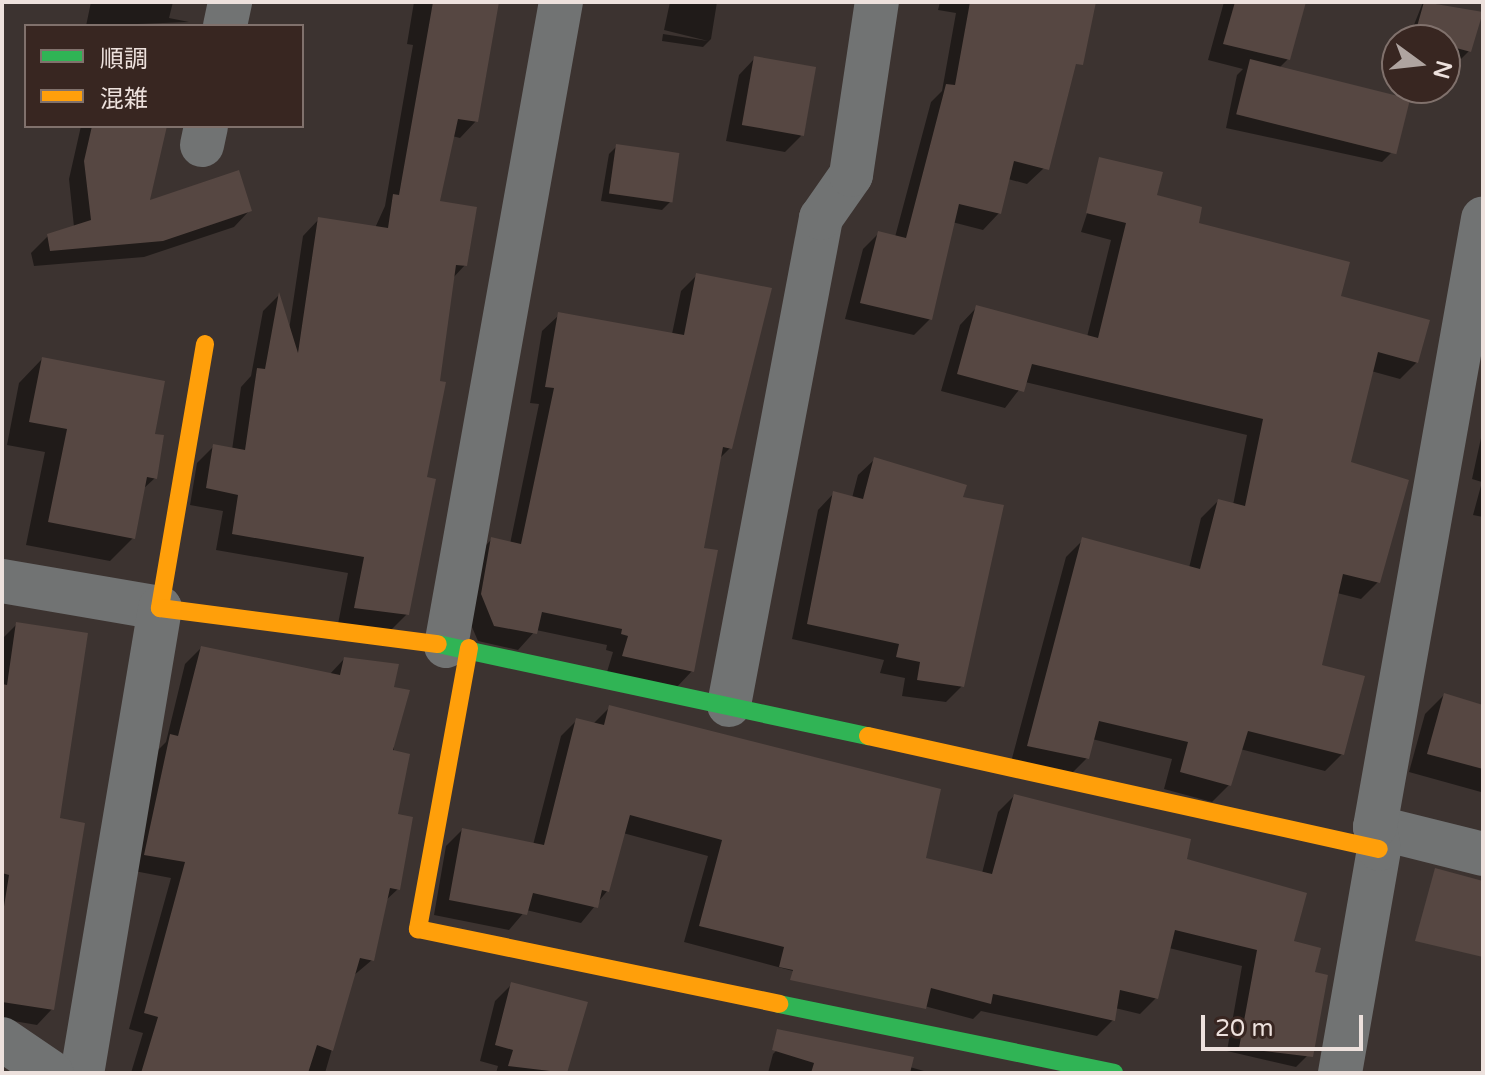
<!DOCTYPE html>
<html>
<head>
<meta charset="utf-8">
<style>
	body { margin:0 }
	#map { position:relative; width:1485px; height:1075px; overflow:hidden; background:#3c3330; font-family:"Varela Round","Noto Sans JP",sans-serif }
	div>[style] { position:absolute }
	.shadow>* { inset:0; background:#0007 }
	.building>* { inset:0; background:#564742; transform-origin:0 0 }
	.street>* { height:44px; margin:-22px; padding:0 22px; transform-origin:22px; border-radius:22px; background:#717373 }
	.fast>* { height:18px; margin:-9px; padding:0 9px; transform-origin:9px; border-radius:9px; background:#30b455 }
	.slow>* { height:18px; margin:-9px; padding:0 9px; transform-origin:9px; border-radius:9px; background:#ff9f0a }
	span { translate:-50% -50%; white-space:nowrap; text-align:center; line-height:1.15; -webkit-text-stroke:6px #382621; paint-order:stroke }
	.frame { position:absolute; inset:0; border:4px solid #ede1dd; pointer-events:none }
	.legend { position:absolute; left:24px; top:24px; width:280px; height:104px; box-sizing:border-box; background:#382621; border:2px solid #80716c; margin:0; padding:10px 14px; list-style:none; font-size:24px; color:#ede1dd }
	.legend li { display:flex; align-items:center; gap:16px; height:40px }
	.legend b { width:40px; border:2px solid #80716c }
	.north { position:absolute; left:1381px; top:24px; width:80px; height:80px; box-sizing:border-box; background:#382621; border:2px solid #80716c; border-radius:50%; rotate:105deg; font-size:22px; font-weight:700; line-height:32px; text-align:center; color:#ede1dd }
	.north::after { content:''; display:block; margin:auto; width:28px; height:36px; background:#afa4a0; clip-path:polygon(50% 0,100% 100%,50% 72%,0 100%) }
	.scale { position:absolute; left:1201px; top:1015px; width:162px; height:36px; box-sizing:border-box; border:4px solid #ede1dd; border-top:0; padding-left:10px; font-size:24px; line-height:28px; white-space:nowrap; color:#ede1dd; -webkit-text-stroke:6px #382621; paint-order:stroke }
</style>
</head>
<body>
<div id="map">
	<div class="shadow">
		<i style="clip-path:polygon(91px 2px,173px 2px,169px 18px,189px 22px,86px 26px)"></i>
		<i style="clip-path:polygon(414px 2px,498px 2px,476px 121px,460px 138px,452px 136px,438px 203px,465px 265px,452px 279px,407px 614px,390px 631px,338px 624px,348px 573px,216px 550px,223px 511px,190px 505px,197px 463px,214px 446px,232px 450px,241px 387px,251px 376px,263px 311px,278px 296px,289px 330px,303px 236px,319px 219px,375px 228px,385px 206px,413px 45px,407px 44px)"></i>
		<i style="clip-path:polygon(717px 2px,711px 39px,703px 47px,662px 41px,663px 34px,708px 41px,664px 30px,670px 2px)"></i>
		<i style="clip-path:polygon(940px 2px,1086px 2px,1044px 168px,1027px 184px,1008px 179px,999px 213px,983px 230px,952px 222px,930px 319px,914px 335px,845px 319px,863px 249px,879px 233px,895px 237px,931px 102px,942px 91px,956px 13px,938px 10px)"></i>
		<i style="clip-path:polygon(1224px 2px,1303px 2px,1288px 59px,1279px 68px,1396px 148px,1382px 162px,1226px 128px,1237px 75px,1243px 69px,1208px 60px)"></i>
		<i style="clip-path:polygon(1423px 2px,1480px 13px,1469px 51px,1461px 59px,1445px 55px,1445px 40px,1408px 40px)"></i>
		<i style="clip-path:polygon(755px 58px,801px 136px,785px 152px,726px 141px,739px 75px)"></i>
		<i style="clip-path:polygon(81px 126px,165px 126px,147px 203px,250px 210px,234px 227px,144px 257px,34px 266px,31px 253px,48px 236px,74px 227px,69px 179px)"></i>
		<i style="clip-path:polygon(617px 146px,670px 202px,662px 210px,601px 201px,609px 154px)"></i>
		<i style="clip-path:polygon(1098px 180px,1155px 196px,1196px 224px,1339px 298px,1417px 362px,1400px 379px,1371px 371px,1349px 463px,1378px 582px,1361px 599px,1337px 593px,1320px 666px,1342px 754px,1325px 771px,1240px 749px,1229px 785px,1212px 802px,1164px 789px,1172px 759px,1092px 739px,1087px 758px,1070px 775px,1011px 762px,1066px 557px,1083px 540px,1189px 568px,1201px 518px,1218px 501px,1233px 505px,1247px 435px,1025px 382px,1005px 408px,941px 391px,960px 325px,976px 308px,1087px 337px,1111px 240px,1081px 232px)"></i>
		<i style="clip-path:polygon(697px 275px,730px 448px,719px 459px,702px 549px,692px 671px,676px 688px,607px 672px,613px 652px,606px 650px,607px 645px,536px 630px,518px 650px,478px 641px,465px 611px,475px 556px,491px 540px,510px 544px,539px 404px,530px 403px,542px 331px,559px 315px,672px 334px,681px 291px)"></i>
		<i style="clip-path:polygon(42px 359px,153px 435px,155px 478px,142px 490px,133px 538px,110px 561px,26px 545px,45px 452px,7px 445px,19px 383px)"></i>
		<i style="clip-path:polygon(1483px 429px,1483px 517px,1473px 515px,1482px 482px,1472px 479px)"></i>
		<i style="clip-path:polygon(875px 459px,961px 499px,962px 686px,946px 702px,902px 696px,905px 678px,880px 673px,884px 660px,792px 639px,818px 510px,834px 493px,852px 498px,858px 475px)"></i>
		<i style="clip-path:polygon(17px 624px,57px 819px,52px 1009px,37px 1025px,2px 1019px,2px 639px)"></i>
		<i style="clip-path:polygon(201px 648px,329px 675px,344px 659px,392px 689px,398px 889px,384px 902px,372px 960px,353px 976px,325px 1073px,131px 1073px,143px 1033px,129px 1029px,171px 878px,129px 870px,155px 753px,166px 742px,185px 664px)"></i>
		<i style="clip-path:polygon(1444px 695px,1483px 707px,1481px 792px,1409px 772px,1425px 714px)"></i>
		<i style="clip-path:polygon(610px 707px,924px 859px,982px 873px,998px 812px,1014px 796px,1184px 861px,1292px 942px,1313px 973px,1312px 1051px,1296px 1067px,1227px 1051px,1242px 966px,1169px 948px,1156px 998px,1140px 1014px,1115px 1008px,1113px 1020px,1097px 1036px,981px 1011px,973px 1019px,684px 942px,708px 856px,623px 833px,608px 890px,581px 923px,526px 910px,509px 930px,434px 915px,446px 846px,462px 830px,533px 845px,561px 736px,577px 720px,594px 723px)"></i>
		<i style="clip-path:polygon(512px 984px,586px 1003px,565px 1073px,496px 1073px,498px 1066px,480px 1061px,495px 1001px)"></i>
		<i style="clip-path:polygon(793px 1034px,931px 1073px,768px 1073px,773px 1054px)"></i>
	</div>
	<div class="building">
		<i style="clip-path:polygon(433px 2px,499px 2px,478px 122px,458px 119px,440px 201px,477px 207px,467px 266px,456px 265px,440px 381px,446px 382px,427px 477px,436px 479px,409px 615px,354px 608px,364px 557px,232px 534px,238px 495px,206px 488px,213px 444px,245px 450px,257px 368px,265px 369px,279px 292px,298px 353px,318px 217px,388px 228px,393px 194px,399px 195px)"></i>
		<i style="clip-path:polygon(970px 2px,1096px 2px,1083px 65px,1076px 64px,1049px 170px,1014px 161px,1001px 214px,959px 204px,932px 320px,860px 303px,878px 231px,906px 238px,946px 84px,955px 85px)"></i>
		<i style="clip-path:polygon(1235px 2px,1306px 2px,1290px 60px,1223px 44px)"></i>
		<i style="clip-path:polygon(1424px 2px,1483px 12px,1471px 52px,1445px 45px,1445px 40px,1414px 37px)"></i>
		<i style="left:754px;top:56px;width:63px;height:70px;rotate:10deg"></i>
		<i style="left:1250px;top:59px;width:165px;height:57px;rotate:14deg"></i>
		<i style="clip-path:polygon(92px 126px,167px 126px,150px 200px,239px 170px,252px 211px,163px 241px,50px 251px,47px 234px,91px 220px,84px 161px)"></i>
		<i style="left:616px;top:144px;width:64px;height:50px;rotate:8deg"></i>
		<i style="clip-path:polygon(1099px 157px,1163px 172px,1157px 195px,1202px 207px,1199px 223px,1350px 262px,1341px 296px,1430px 320px,1418px 363px,1378px 352px,1351px 462px,1409px 480px,1380px 583px,1343px 574px,1322px 665px,1365px 676px,1344px 755px,1248px 731px,1231px 786px,1180px 772px,1188px 742px,1099px 721px,1089px 759px,1027px 746px,1082px 537px,1200px 569px,1218px 499px,1245px 506px,1263px 419px,1032px 364px,1024px 392px,957px 374px,976px 305px,1098px 338px,1126px 223px,1086px 213px)"></i>
		<i style="clip-path:polygon(696px 273px,772px 288px,732px 449px,723px 447px,704px 548px,718px 550px,694px 672px,622px 656px,628px 636px,621px 634px,622px 629px,542px 612px,537px 634px,494px 626px,481px 594px,491px 537px,521px 544px,554px 388px,545px 387px,558px 312px,684px 335px)"></i>
		<i style="clip-path:polygon(42px 357px,165px 381px,155px 434px,164px 435px,157px 479px,147px 477px,135px 539px,48px 522px,67px 429px,29px 422px)"></i>
		<i style="clip-path:polygon(874px 457px,967px 485px,963px 497px,1004px 505px,964px 687px,917px 680px,920px 662px,896px 657px,899px 644px,807px 624px,833px 491px,863px 499px)"></i>
		<i style="clip-path:polygon(16px 622px,88px 633px,60px 818px,85px 823px,54px 1010px,2px 1002px,2px 919px,9px 875px,2px 873px,2px 684px,7px 685px)"></i>
		<i style="clip-path:polygon(201px 646px,340px 675px,344px 657px,399px 664px,394px 687px,410px 690px,393px 750px,410px 754px,398px 814px,413px 817px,400px 890px,390px 888px,374px 961px,360px 958px,333px 1051px,317px 1045px,308px 1073px,141px 1073px,158px 1017px,144px 1013px,185px 862px,144px 855px,170px 734px,178px 736px)"></i>
		<i style="clip-path:polygon(1444px 693px,1483px 705px,1483px 769px,1427px 754px)"></i>
		<i style="clip-path:polygon(609px 705px,941px 789px,926px 858px,992px 874px,1014px 794px,1191px 839px,1187px 859px,1307px 893px,1294px 941px,1321px 948px,1315px 972px,1328px 975px,1313px 1057px,1239px 1048px,1257px 950px,1175px 930px,1158px 999px,1120px 990px,1115px 1021px,993px 994px,991px 1004px,931px 988px,926px 1009px,790px 980px,793px 970px,779px 967px,784px 947px,699px 926px,722px 840px,630px 815px,609px 892px,602px 890px,598px 908px,533px 893px,527px 915px,449px 900px,462px 828px,544px 845px,576px 718px,604px 725px)"></i>
		<i style="clip-path:polygon(1435px 868px,1483px 881px,1483px 957px,1415px 941px)"></i>
		<i style="clip-path:polygon(511px 982px,588px 1002px,567px 1073px,508px 1066px,513px 1050px,495px 1045px)"></i>
		<i style="clip-path:polygon(777px 1029px,914px 1057px,910px 1073px,811px 1073px,814px 1063px,772px 1050px)"></i>
	</div>
	<div class="street">
		<i style="left:225px;top:26px;width:25px;rotate:-78deg"></i>
		<i style="left:202px;top:145px;width:19px;rotate:-78deg"></i>
		<i style="left:2px;top:581px;width:160px;rotate:9.7deg"></i>
		<i style="left:160px;top:608px;width:471px;rotate:99.5deg"></i>
		<i style="left:446px;top:646px;width:654px;rotate:-79.88deg"></i>
		<i style="left:729px;top:705px;width:496px;rotate:-79.3deg"></i>
		<i style="left:821px;top:218px;width:52px;rotate:-55.1deg"></i>
		<i style="left:851px;top:175px;width:175px;rotate:-81.5deg"></i>
		<i style="left:1375px;top:827px;width:111px;rotate:14deg"></i>
		<i style="left:2px;top:1039px;width:60px;rotate:34.2deg"></i>
		<i style="left:1340px;top:1073px;width:227px;rotate:-80.1deg"></i>
		<i style="left:1379px;top:849px;width:22px;rotate:-100deg"></i>
		<i style="left:1375px;top:827px;width:618px;rotate:-79.93deg"></i>
	</div>
	<div class="fast">
		<i style="left:438px;top:644px;width:440px;rotate:12.1deg"></i>
		<i style="left:779px;top:1004px;width:342px;rotate:11.6deg"></i>
	</div>
	<div class="slow">
		<i style="left:205px;top:344px;width:268px;rotate:99.7deg"></i>
		<i style="left:160px;top:608px;width:280px;rotate:7.4deg"></i>
		<i style="left:469px;top:648px;width:286px;rotate:100.3deg"></i>
		<i style="left:418px;top:929px;width:369px;rotate:11.7deg"></i>
		<i style="left:868px;top:736px;width:523px;rotate:12.47deg"></i>
	</div>
	<div class="frame"></div>
	<ul class="legend">
	<li><b style="height:10px;background:#30b455"></b>順調</li>
	<li><b style="height:10px;background:#ff9f0a"></b>混雑</li>
	</ul>
	<div class="north">N</div>
	<div class="scale">20 m</div>
</div>
</body>
</html>
